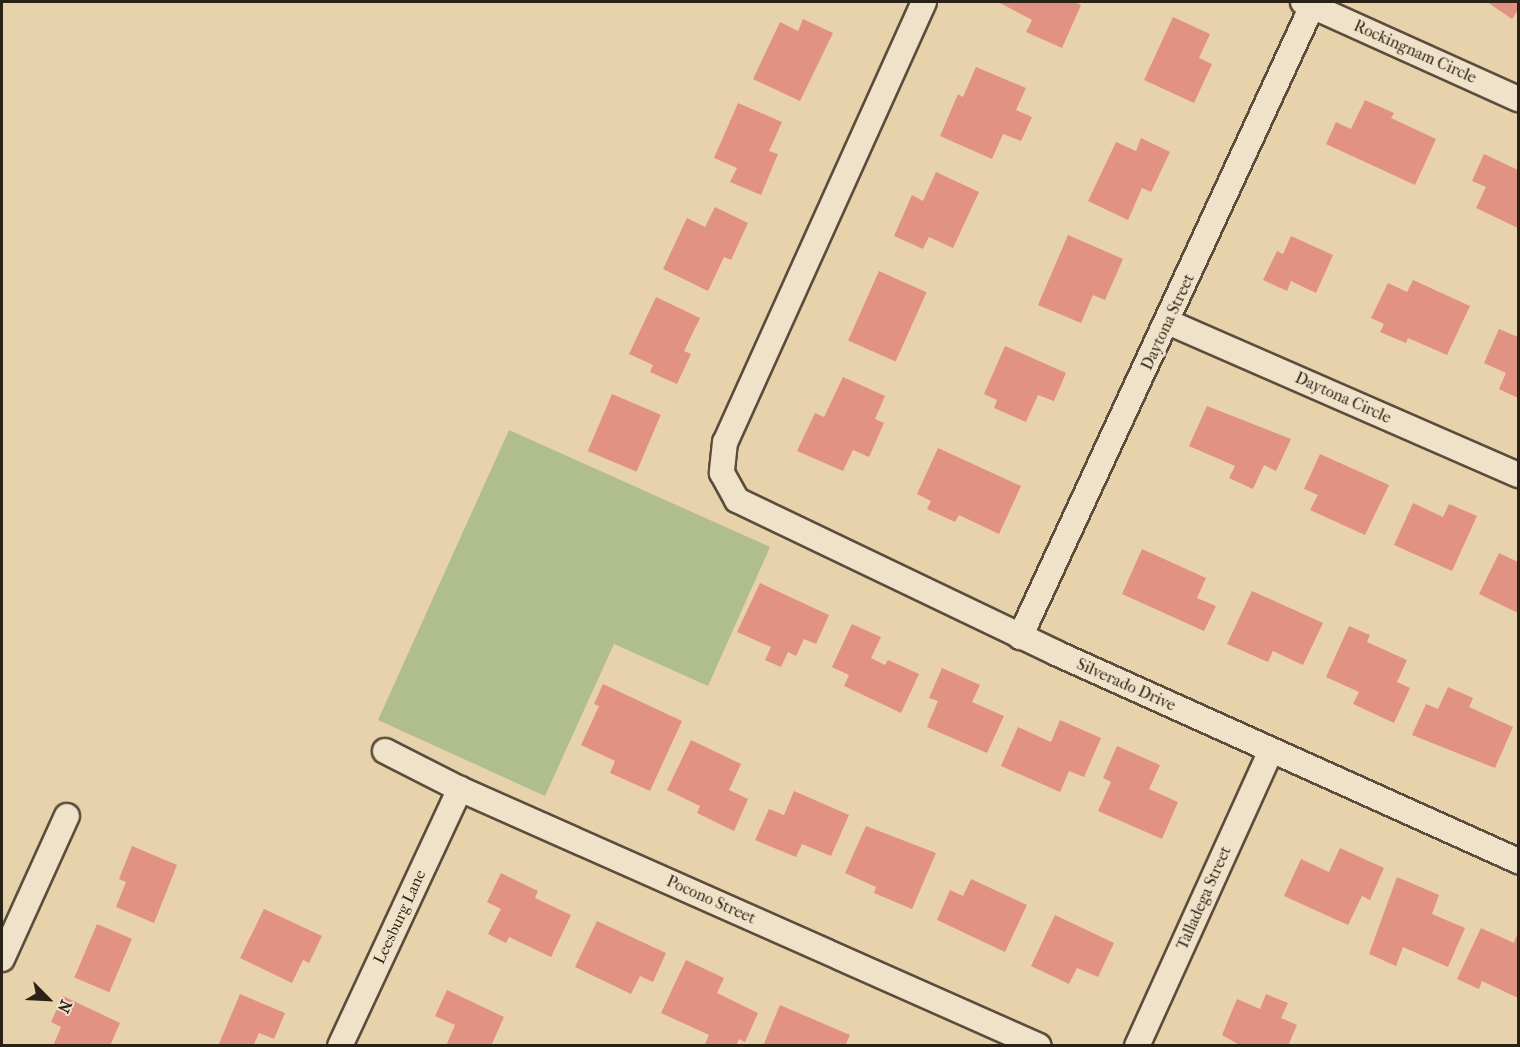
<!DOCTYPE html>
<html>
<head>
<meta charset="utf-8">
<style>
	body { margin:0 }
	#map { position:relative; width:1520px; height:1047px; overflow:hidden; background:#e8d2ab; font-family:"IM FELL French Canon",serif }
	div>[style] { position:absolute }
	.green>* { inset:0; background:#b0bd8d }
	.building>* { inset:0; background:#e29283; transform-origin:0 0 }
	.roads { filter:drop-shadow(2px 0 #5a4d3c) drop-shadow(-2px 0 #5a4d3c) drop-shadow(0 2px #5a4d3c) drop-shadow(0 -2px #5a4d3c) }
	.minor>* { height:24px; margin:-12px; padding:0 12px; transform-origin:12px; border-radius:12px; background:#f0e2c8 }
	span { translate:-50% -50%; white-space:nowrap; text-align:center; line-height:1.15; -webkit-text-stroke:6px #f0e2c8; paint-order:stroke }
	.street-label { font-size:16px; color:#2a2117 }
	.frame { position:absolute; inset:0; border:3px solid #2a2117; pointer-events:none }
	.north { position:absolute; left:18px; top:969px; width:60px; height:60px; -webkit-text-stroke:4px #f0e2c8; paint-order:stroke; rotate:114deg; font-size:16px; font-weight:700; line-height:24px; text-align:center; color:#2a2117 }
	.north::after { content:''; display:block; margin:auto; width:21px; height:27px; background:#2a2117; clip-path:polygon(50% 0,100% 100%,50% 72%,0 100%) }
</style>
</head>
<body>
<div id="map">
	<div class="green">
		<i style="clip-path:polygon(509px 430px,770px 547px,708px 686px,614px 644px,545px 796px,378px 720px)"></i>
	</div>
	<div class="building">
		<i style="clip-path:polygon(998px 2px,1075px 2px,1081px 5px,1062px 48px,1026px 32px,1032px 20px)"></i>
		<i style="clip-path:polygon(1487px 2px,1518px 2px,1518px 10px,1512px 19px)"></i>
		<i style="clip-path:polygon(1173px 17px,1210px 34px,1199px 58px,1212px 64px,1194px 103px,1144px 80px)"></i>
		<i style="clip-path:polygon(803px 19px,833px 33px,800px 101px,753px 79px,780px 22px,798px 31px)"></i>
		<i style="clip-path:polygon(976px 67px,1026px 88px,1016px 110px,1032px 117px,1021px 141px,1003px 134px,992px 159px,940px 136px,958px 94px,963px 97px)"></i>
		<i style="clip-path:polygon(1365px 100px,1394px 113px,1391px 118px,1436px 139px,1415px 185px,1326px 144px,1336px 122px,1351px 129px)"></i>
		<i style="clip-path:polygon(738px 103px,782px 122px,769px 151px,778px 154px,761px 195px,730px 182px,737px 168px,714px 158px)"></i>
		<i style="clip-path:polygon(1141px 138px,1170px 152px,1151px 192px,1142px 188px,1128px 220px,1088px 201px,1116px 142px,1136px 151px)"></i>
		<i style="clip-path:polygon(1484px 154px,1518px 170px,1518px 228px,1476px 208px,1486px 187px,1472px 181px)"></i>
		<i style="clip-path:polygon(936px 172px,979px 192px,953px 248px,929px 237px,923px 249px,894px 236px,912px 195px,923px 201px)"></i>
		<i style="clip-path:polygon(715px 207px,748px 223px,731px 260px,724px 257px,708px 291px,663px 269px,687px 218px,705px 227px)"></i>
		<i style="clip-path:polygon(1068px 235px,1123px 259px,1105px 300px,1093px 295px,1081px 323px,1038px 305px)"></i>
		<i style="clip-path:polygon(1291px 236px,1333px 255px,1316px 293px,1291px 281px,1287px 291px,1263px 280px,1277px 251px,1283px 254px)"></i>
		<i style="left:879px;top:271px;width:52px;height:76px;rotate:24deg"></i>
		<i style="clip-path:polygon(1413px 280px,1470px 306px,1447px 355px,1408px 338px,1406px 343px,1380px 332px,1384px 324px,1371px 318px,1388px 283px,1407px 292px)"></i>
		<i style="clip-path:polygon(656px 297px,700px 318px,684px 351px,691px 354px,677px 384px,650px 372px,653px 365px,629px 354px)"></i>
		<i style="clip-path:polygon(1499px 329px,1518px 337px,1518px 398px,1499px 389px,1506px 373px,1484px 363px)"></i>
		<i style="clip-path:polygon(1005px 346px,1066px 373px,1054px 401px,1038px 395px,1026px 422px,994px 408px,997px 400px,984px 394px)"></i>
		<i style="clip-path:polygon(843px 377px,885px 396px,875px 419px,884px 423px,869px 457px,853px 450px,843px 471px,797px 451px,815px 413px,824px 417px)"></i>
		<i style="left:612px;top:394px;width:53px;height:62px;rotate:23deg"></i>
		<i style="clip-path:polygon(1207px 406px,1291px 439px,1276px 471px,1264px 465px,1253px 489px,1229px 478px,1235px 466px,1189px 446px)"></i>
		<i style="clip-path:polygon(938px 448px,1021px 486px,999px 534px,959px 515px,955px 522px,927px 509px,931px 501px,917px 494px)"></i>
		<i style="clip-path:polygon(1320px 454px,1389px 485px,1365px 535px,1310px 510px,1318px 495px,1304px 489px)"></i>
		<i style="clip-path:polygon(1413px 503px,1443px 517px,1449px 504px,1477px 516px,1452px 571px,1394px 545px)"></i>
		<i style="clip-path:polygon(1142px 549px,1206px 578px,1197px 598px,1216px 606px,1204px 631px,1122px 594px)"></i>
		<i style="clip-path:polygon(1499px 553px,1518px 562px,1518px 613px,1479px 594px)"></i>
		<i style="clip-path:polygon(760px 583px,829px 615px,816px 644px,804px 639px,796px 656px,788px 652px,781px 667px,765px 660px,771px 647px,737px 632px)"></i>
		<i style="clip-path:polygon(1252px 591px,1323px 623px,1303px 665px,1273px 651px,1268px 662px,1227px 644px)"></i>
		<i style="clip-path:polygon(852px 624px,881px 637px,871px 658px,885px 665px,888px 660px,919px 674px,901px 713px,844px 686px,849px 675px,832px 667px)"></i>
		<i style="clip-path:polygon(1349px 626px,1370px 635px,1367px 642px,1407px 660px,1397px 682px,1410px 688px,1394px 723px,1353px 704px,1359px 692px,1326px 677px)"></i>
		<i style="clip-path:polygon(942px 668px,980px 685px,972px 702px,1004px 716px,987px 753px,927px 727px,938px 701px,929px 698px)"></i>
		<i style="clip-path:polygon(603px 684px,682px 721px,650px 791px,610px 773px,615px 761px,581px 745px,599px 706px,594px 704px)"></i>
		<i style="clip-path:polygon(1448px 687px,1473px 698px,1469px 707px,1513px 727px,1495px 768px,1412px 735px,1426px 704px,1438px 709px)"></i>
		<i style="clip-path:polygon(1060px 720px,1101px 738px,1084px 777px,1069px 771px,1060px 792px,1001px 766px,1018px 727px,1051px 742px)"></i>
		<i style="clip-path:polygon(691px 740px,741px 764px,729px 790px,748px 799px,734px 831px,697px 813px,700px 806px,667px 790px)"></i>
		<i style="clip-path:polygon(1117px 746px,1160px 765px,1149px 789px,1178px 802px,1162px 839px,1098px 811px,1111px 782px,1103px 778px)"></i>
		<i style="clip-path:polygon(794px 791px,849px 815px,831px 856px,802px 844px,796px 857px,755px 840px,769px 809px,784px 815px)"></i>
		<i style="clip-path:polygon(866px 826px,936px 853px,912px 909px,874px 893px,876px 887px,845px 873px)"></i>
		<i style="clip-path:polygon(132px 846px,177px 865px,154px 923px,116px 907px,126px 882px,119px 879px)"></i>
		<i style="clip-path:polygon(1340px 848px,1384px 868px,1370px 900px,1362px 896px,1348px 925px,1284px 896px,1301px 859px,1329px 872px)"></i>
		<i style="clip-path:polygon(501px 873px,538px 891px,535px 898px,571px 915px,551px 957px,509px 937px,506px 943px,488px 934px,501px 909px,487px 902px)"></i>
		<i style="clip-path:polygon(1397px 877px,1439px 895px,1432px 914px,1465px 928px,1448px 967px,1403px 947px,1396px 966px,1369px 954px)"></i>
		<i style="clip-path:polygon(971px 879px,1027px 905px,1005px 952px,937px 920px,950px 890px,963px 896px)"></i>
		<i style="clip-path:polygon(264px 909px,322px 936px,309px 963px,303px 960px,292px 983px,240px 958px)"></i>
		<i style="clip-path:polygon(1055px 915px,1114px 943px,1098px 977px,1077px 968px,1069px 984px,1031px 966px)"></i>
		<i style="clip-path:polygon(597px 921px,666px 953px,653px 982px,640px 976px,631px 994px,575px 967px)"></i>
		<i style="left:97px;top:924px;width:38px;height:58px;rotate:23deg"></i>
		<i style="clip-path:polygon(1481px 928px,1514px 943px,1518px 932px,1518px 998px,1482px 981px,1479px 989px,1457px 979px)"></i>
		<i style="clip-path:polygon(686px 960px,724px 978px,717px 993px,758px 1013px,745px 1042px,739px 1039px,736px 1046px,704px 1046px,709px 1035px,661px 1013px)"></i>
		<i style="clip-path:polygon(447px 990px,504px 1017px,491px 1046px,446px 1046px,455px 1025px,435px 1016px)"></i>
		<i style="clip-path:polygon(240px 994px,285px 1013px,274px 1039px,259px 1033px,253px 1046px,218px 1046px)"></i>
		<i style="clip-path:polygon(1266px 994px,1288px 1003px,1281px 1018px,1297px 1025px,1288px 1046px,1241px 1046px,1222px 1035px,1237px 999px,1260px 1009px)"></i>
		<i style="clip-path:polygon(63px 996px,120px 1023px,110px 1046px,53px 1046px,61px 1027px,51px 1022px)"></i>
		<i style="clip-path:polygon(780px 1005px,850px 1035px,845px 1046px,763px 1046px)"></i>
	</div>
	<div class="roads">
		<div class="minor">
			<i style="left:924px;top:2px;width:483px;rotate:114.3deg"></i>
			<i style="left:725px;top:442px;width:31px;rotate:96deg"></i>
			<i style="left:722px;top:473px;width:31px;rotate:61deg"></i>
			<i style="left:737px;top:500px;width:354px;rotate:25.6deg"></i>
			<i style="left:1056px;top:653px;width:507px;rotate:24.24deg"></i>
			<i style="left:1303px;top:2px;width:236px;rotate:24.3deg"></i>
			<i style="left:1168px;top:322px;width:382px;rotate:23.6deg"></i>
			<i style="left:1020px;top:637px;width:700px;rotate:-65.16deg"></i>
			<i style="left:385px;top:751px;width:84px;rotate:26.9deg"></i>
			<i style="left:460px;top:789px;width:633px;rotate:23.93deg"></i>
			<i style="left:2px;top:959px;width:157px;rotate:-65.6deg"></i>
			<i style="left:340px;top:1046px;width:284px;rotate:-65deg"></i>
			<i style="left:1137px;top:1046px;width:324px;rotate:-65.6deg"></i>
		</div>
	</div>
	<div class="street-label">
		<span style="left:1415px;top:52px;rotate:24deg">Rockingnam Circle</span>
		<span style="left:1168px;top:322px;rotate:-65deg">Daytona Street</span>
		<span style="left:1343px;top:398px;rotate:24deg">Daytona Circle</span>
		<span style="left:1126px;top:685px;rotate:24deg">Silverado Drive</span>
		<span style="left:1204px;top:898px;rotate:-66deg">Talladega Street</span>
		<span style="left:711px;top:900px;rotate:24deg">Pocono Street</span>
		<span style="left:400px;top:917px;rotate:-65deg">Leesburg Lane</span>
	</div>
	<div class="frame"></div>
	<div class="north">N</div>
</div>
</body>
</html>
